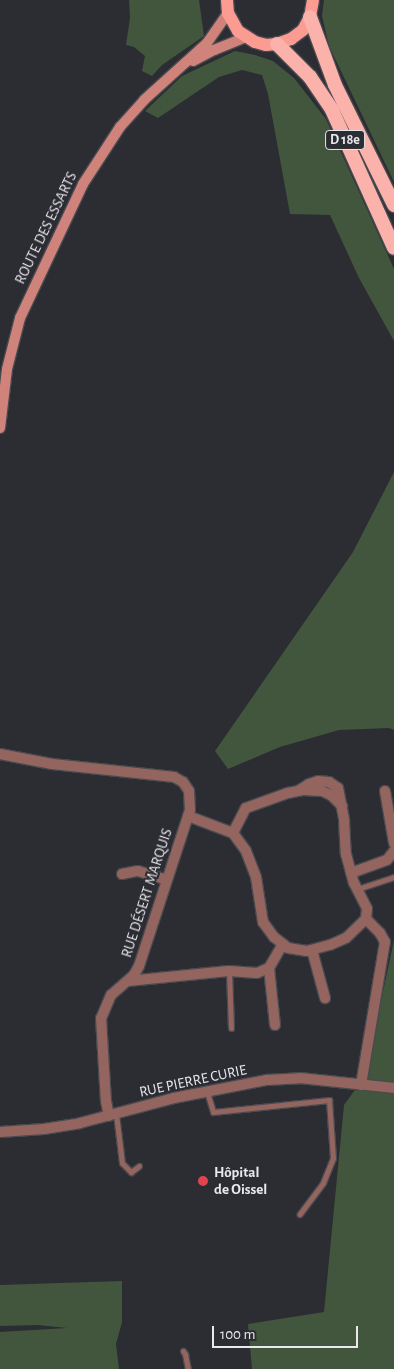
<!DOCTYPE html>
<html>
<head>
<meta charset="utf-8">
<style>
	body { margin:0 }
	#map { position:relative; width:394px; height:1369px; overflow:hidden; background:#2c2c33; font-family:"Alegreya Sans",sans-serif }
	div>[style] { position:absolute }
	.green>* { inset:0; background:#41563d }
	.roads { filter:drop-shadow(1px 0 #4a4a51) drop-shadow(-1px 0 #4a4a51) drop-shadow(0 1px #4a4a51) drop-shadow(0 -1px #4a4a51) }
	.service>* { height:5px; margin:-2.5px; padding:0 2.5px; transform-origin:2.5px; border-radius:2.5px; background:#94655f }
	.minor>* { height:10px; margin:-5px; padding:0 5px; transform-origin:5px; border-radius:5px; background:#94655f }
	.secondary>* { height:10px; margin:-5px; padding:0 5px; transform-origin:5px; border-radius:5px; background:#cf837b }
	.primary>* { height:12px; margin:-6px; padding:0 6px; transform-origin:6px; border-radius:6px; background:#fc9b91 }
	.trunk>* { height:14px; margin:-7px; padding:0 7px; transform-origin:7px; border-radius:7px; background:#fab2aa }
	.dots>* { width:14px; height:14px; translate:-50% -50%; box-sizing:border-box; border:2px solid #2c2c33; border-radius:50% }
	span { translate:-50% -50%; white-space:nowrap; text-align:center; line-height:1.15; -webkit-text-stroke:4px #2c2c33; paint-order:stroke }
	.shield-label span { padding:1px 4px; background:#2c2c33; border:1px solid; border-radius:4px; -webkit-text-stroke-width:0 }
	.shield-label { font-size:14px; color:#e8e8ed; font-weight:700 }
	.street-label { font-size:15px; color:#e8e8ed }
	.poi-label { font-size:15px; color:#e8e8ed; font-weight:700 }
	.left { translate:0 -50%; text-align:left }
	.scale { position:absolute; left:212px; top:1326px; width:146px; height:22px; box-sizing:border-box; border:2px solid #e8e8ed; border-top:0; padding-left:6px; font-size:15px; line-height:18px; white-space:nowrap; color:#e8e8ed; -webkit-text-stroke:4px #2c2c33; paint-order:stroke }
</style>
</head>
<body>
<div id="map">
	<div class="green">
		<i style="clip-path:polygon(129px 0,199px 0,204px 36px,162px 65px,152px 76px,142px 71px,145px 56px,134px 47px,126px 45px,130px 18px)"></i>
		<i style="clip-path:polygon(324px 0,394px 0,394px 182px,329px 46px,322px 16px)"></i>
		<i style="clip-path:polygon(235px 51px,255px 55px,273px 61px,294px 78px,326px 119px,394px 269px,394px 341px,359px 278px,330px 215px,290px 214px,268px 94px,262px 75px,242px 70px,219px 77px,158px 118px,145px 111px,182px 76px)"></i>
		<i style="clip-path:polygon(394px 472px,394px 730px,389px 728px,339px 730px,280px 747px,228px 769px,215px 751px,353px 552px)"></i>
		<i style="clip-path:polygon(394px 940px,394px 1369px,252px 1369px,248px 1324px,324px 1312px,344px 1105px,365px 1076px)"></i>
		<i style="clip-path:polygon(122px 1281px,122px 1322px,116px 1344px,119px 1369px,0 1369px,0 1332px,67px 1328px,38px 1325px,0 1326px,0 1285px)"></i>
	</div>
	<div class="roads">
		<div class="service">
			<i style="left:357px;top:889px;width:39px;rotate:-18deg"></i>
			<i style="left:229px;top:971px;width:57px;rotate:88deg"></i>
			<i style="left:207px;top:1092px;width:21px;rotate:73deg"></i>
			<i style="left:213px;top:1112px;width:117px;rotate:-5.9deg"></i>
			<i style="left:329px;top:1100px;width:58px;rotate:86.1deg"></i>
			<i style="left:333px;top:1158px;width:27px;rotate:112deg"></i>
			<i style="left:323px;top:1183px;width:39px;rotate:127deg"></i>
			<i style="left:116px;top:1114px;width:49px;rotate:83deg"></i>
			<i style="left:122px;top:1163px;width:13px;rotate:45deg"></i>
			<i style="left:131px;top:1172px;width:10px;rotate:-37deg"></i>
			<i style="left:183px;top:1351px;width:4px;rotate:56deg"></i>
			<i style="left:185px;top:1354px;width:15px;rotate:79deg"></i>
		</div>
		<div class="minor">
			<i style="left:0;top:754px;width:53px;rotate:10.9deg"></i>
			<i style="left:52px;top:764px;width:123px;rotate:6.1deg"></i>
			<i style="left:174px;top:777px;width:10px;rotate:29deg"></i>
			<i style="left:183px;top:782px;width:11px;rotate:56deg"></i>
			<i style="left:189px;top:791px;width:19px;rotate:87deg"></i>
			<i style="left:190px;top:810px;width:164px;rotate:108.1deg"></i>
			<i style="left:139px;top:966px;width:10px;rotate:119deg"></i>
			<i style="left:134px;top:975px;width:30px;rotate:139deg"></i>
			<i style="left:111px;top:995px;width:25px;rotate:113deg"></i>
			<i style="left:101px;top:1018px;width:83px;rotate:86.6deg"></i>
			<i style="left:106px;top:1101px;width:15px;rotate:79deg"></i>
			<i style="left:298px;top:791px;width:13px;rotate:-32deg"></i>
			<i style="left:309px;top:784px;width:9px;rotate:-18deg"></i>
			<i style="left:318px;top:781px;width:11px;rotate:5deg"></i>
			<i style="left:329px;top:782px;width:11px;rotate:34deg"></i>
			<i style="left:338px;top:788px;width:33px;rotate:79deg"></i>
			<i style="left:344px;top:820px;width:34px;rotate:87deg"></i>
			<i style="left:346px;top:854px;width:30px;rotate:75deg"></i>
			<i style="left:354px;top:883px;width:29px;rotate:63deg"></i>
			<i style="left:367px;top:909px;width:10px;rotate:96deg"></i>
			<i style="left:385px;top:791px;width:53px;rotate:80.2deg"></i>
			<i style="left:188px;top:816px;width:48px;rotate:20.7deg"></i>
			<i style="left:233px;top:833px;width:22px;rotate:54deg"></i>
			<i style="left:246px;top:851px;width:28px;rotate:69deg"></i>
			<i style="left:256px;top:877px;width:46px;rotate:81.2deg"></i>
			<i style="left:263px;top:922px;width:19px;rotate:54deg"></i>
			<i style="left:274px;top:937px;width:18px;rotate:38deg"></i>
			<i style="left:288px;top:948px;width:19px;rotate:9deg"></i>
			<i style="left:307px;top:951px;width:24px;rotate:-15deg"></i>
			<i style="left:330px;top:945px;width:17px;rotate:-24deg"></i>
			<i style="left:346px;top:938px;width:28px;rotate:-44deg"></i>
			<i style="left:233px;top:833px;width:28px;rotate:-63deg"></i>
			<i style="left:246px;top:808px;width:45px;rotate:-19.7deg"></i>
			<i style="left:288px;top:793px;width:15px;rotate:-11deg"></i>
			<i style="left:303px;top:790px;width:19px;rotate:3deg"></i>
			<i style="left:322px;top:791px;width:10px;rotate:24deg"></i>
			<i style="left:331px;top:795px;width:16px;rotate:45deg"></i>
			<i style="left:351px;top:873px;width:38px;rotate:-20deg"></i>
			<i style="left:387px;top:860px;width:11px;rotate:-52deg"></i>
			<i style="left:122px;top:874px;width:16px;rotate:-11deg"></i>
			<i style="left:138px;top:871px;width:30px;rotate:17deg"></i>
			<i style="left:312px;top:950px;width:50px;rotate:74.8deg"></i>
			<i style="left:128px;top:981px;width:101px;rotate:-5.7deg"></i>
			<i style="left:229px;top:971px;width:28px;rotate:4deg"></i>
			<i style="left:257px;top:973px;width:13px;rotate:-23deg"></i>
			<i style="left:275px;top:1025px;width:57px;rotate:-96deg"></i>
			<i style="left:269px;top:968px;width:28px;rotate:-60deg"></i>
			<i style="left:361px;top:1085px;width:145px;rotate:-80.5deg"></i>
			<i style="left:385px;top:942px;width:10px;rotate:-119deg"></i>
			<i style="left:380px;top:933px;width:20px;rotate:-135deg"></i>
			<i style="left:0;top:1132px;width:44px;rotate:-3.9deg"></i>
			<i style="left:44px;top:1129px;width:36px;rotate:-9deg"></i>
			<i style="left:80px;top:1123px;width:97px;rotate:-14.9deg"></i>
			<i style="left:174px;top:1098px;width:95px;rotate:-11deg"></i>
			<i style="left:267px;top:1080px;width:33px;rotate:-3deg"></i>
			<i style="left:300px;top:1078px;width:95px;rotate:6.1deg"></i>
		</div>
		<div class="secondary">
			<i style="left:193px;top:61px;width:24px;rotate:-28deg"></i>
			<i style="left:214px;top:50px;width:35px;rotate:-22deg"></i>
			<i style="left:0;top:428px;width:59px;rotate:-83.2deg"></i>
			<i style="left:7px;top:369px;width:53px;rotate:-75.7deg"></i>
			<i style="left:20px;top:318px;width:148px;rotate:-64.8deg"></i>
			<i style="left:83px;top:184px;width:68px;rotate:-57deg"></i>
			<i style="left:120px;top:127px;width:36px;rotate:-48deg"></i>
			<i style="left:144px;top:100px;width:85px;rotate:-42.1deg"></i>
			<i style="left:207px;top:43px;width:37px;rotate:-55deg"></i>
		</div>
		<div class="primary">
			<i style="left:227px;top:0;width:13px;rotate:86deg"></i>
			<i style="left:228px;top:13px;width:21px;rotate:61deg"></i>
			<i style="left:238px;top:31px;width:20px;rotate:33deg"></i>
			<i style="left:255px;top:42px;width:11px;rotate:15deg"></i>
			<i style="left:266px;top:45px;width:11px;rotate:-5deg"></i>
			<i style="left:277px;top:44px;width:15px;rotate:-20deg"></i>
			<i style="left:291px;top:39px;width:15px;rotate:-37deg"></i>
			<i style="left:303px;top:30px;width:15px;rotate:-62deg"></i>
			<i style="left:310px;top:17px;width:17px;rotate:-80deg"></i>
		</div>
		<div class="trunk">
			<i style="left:310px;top:17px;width:72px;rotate:69.8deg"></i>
			<i style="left:335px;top:85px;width:134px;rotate:63.8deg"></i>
			<i style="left:277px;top:44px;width:47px;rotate:45deg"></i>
			<i style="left:310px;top:77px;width:40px;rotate:56deg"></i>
			<i style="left:332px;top:110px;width:151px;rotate:65.8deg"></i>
		</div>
	</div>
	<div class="dots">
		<i style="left:203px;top:1181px;background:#e0444e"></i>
	</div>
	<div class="shield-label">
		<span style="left:345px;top:140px">D 18e</span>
	</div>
	<div class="street-label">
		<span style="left:46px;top:228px;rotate:-64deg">ROUTE DES ESSARTS</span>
		<span style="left:147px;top:893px;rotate:-72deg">RUE DÉSERT MARQUIS</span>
		<span style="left:193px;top:1081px;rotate:-12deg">RUE PIERRE CURIE</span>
	</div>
	<div class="poi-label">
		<span class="left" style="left:214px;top:1181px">Hôpital<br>de Oissel</span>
	</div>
	<div class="scale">100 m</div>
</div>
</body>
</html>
